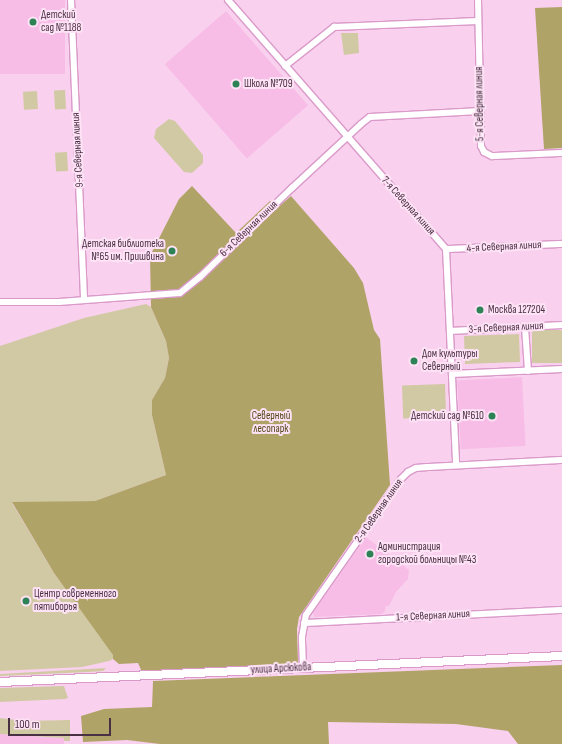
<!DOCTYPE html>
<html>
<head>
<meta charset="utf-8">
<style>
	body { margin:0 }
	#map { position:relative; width:562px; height:744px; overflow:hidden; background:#f9d1ee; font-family:"Sofia Sans Condensed",sans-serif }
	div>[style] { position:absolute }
	.built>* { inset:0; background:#f7bde7; transform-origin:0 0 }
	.green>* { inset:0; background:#d1c9a3; transform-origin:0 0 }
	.forest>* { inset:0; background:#b0a367 }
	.roads { filter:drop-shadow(1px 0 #da9ac9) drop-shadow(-1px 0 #da9ac9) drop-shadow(0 1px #da9ac9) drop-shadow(0 -1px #da9ac9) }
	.street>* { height:6px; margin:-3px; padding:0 3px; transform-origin:3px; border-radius:3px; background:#fff }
	.secondary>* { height:8px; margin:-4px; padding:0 4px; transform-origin:4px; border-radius:4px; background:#fff }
	.dots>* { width:11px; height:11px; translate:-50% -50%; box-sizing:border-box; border:2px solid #fee3f6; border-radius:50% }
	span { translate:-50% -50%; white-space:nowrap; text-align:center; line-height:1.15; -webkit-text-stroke:4px #fee3f6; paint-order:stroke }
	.poi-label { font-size:11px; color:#4a3043 }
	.left { translate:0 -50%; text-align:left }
	.right { translate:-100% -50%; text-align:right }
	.street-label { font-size:11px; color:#4a3043 }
	.park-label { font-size:11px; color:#524819 }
	.scale { position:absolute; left:8px; top:718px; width:103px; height:18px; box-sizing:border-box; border:2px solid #4a3043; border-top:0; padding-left:5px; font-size:12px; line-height:14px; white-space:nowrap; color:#4a3043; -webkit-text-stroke:3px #fee3f6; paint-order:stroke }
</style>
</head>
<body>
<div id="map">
	<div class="built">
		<i style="left:0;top:0;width:65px;height:74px"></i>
		<i style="left:226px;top:11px;width:125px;height:81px;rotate:49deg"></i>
		<i style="left:522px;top:377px;width:69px;height:65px;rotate:87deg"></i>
		<i style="clip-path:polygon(366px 537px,409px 570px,408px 579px,396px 592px,389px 606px,386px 606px,385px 611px,382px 614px,314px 617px,313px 613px)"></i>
		<i style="clip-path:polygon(0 734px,64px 738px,64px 744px,0 744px)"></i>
	</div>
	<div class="green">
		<i style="clip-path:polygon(341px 33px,358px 33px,359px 53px,344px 55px)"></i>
		<i style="left:65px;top:90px;width:19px;height:11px;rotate:87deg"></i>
		<i style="left:37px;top:91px;width:18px;height:14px;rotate:87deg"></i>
		<i style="clip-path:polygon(169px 119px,175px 121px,203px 155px,203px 163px,192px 173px,184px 172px,154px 138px,156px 129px)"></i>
		<i style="left:67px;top:152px;width:19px;height:12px;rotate:87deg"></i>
		<i style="clip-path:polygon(146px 304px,151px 307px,166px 341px,169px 358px,165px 378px,152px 400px,152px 415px,166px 475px,95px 501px,12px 503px,54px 573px,114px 655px,113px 659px,109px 661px,82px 667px,0 671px,0 346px,84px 318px)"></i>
		<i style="left:562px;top:330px;width:33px;height:30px;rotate:90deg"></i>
		<i style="left:519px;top:334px;width:28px;height:55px;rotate:88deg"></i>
		<i style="left:445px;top:384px;width:33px;height:43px;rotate:88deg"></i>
		<i style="clip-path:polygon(106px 668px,103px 671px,87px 672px,0 676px,0 674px)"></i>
		<i style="clip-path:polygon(64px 686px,68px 698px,65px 699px,0 702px,0 688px)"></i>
		<i style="clip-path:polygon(0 718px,24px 721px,70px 720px,70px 741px,64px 741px,64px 738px,0 734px)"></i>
	</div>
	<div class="forest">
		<i style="clip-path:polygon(562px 7px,562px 148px,544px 149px,535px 8px)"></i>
		<i style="clip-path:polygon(192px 186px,236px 233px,270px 201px,277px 208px,291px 196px,354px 268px,363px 283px,374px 330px,380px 339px,390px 485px,299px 617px,297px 629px,298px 663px,142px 672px,138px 663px,119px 664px,113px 659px,113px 655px,54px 573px,12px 502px,95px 501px,166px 475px,152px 415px,152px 400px,165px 378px,169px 358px,166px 341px,151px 307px,150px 256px,179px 199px)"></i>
		<i style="clip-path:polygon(562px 665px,562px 744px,518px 744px,508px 731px,456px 724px,328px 722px,329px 744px,160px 744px,127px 740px,83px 742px,81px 716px,104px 709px,152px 707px,153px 681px)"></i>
	</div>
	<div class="roads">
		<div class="street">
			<i style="left:71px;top:0;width:300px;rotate:87.5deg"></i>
			<i style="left:228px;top:0;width:331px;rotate:48.8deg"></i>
			<i style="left:446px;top:249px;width:216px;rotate:87.3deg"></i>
			<i style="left:478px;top:0;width:146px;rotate:88.8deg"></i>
			<i style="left:481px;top:146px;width:7px;rotate:63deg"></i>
			<i style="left:484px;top:152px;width:9px;rotate:27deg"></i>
			<i style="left:492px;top:156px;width:70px;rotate:-2.5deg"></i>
			<i style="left:285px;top:66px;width:63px;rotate:-38.5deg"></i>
			<i style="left:334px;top:27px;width:144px;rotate:-2.4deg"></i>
			<i style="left:446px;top:249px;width:116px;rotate:-2.5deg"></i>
			<i style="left:0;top:302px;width:59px"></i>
			<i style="left:59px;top:302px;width:121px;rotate:-4.3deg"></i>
			<i style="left:180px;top:293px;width:26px;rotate:-39deg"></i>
			<i style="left:200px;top:277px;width:128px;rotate:-44.1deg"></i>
			<i style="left:292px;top:188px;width:94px;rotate:-42.8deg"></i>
			<i style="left:361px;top:124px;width:11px;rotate:-38deg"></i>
			<i style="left:370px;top:117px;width:110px;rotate:-3.1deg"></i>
			<i style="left:525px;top:327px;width:44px;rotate:86.1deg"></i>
			<i style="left:450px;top:331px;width:112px;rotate:-3.1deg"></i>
			<i style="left:452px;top:374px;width:110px;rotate:-2.6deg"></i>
			<i style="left:304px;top:623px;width:258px;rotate:-2.9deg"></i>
			<i style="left:303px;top:668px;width:31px;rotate:-92deg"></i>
			<i style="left:302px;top:637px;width:22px;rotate:-80deg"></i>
			<i style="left:306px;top:615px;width:166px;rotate:-55.1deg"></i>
			<i style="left:401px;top:479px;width:10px;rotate:-45deg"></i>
			<i style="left:408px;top:472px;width:9px;rotate:-27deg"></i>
			<i style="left:416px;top:468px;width:11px;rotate:-5deg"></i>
			<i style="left:427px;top:467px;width:135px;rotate:-3deg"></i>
		</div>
		<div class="secondary">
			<i style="left:0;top:682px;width:563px;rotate:-2.65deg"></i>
		</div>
	</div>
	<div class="dots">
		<i style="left:33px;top:22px;background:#2d8356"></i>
		<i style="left:236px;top:84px;background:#2d8356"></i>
		<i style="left:172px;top:251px;background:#2d8356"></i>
		<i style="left:480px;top:310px;background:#2d8356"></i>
		<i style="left:414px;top:361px;background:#2d8356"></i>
		<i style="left:492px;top:416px;background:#2d8356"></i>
		<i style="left:370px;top:554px;background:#2d8356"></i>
		<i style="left:26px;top:601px;background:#2d8356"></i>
	</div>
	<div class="poi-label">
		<span class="left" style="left:41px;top:22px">Детский<br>сад №1188</span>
		<span class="left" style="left:244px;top:84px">Школа №709</span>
		<span class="right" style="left:164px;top:251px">Детская библиотека<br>№65 им. Пришвина</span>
		<span class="left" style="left:488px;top:310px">Москва 127204</span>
		<span class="left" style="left:422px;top:361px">Дом культуры<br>Северный</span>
		<span class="right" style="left:484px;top:416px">Детский сад №610</span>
		<span class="left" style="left:378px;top:554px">Администрация<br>городской больницы №43</span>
		<span class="left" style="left:34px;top:601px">Центр современного<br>пятиборья</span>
	</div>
	<div class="street-label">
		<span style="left:480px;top:104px;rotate:-91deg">5-я Северная линия</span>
		<span style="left:78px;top:150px;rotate:-93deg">9-я Северная линия</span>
		<span style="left:408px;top:206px;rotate:48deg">7-я Северная линия</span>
		<span style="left:249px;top:229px;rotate:-44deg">6-я Северная линия</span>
		<span style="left:504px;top:247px;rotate:-3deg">4-я Северная линия</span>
		<span style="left:506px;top:328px;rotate:-3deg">3-я Северная линия</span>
		<span style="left:379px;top:511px;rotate:-55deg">2-я Северная линия</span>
		<span style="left:433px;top:616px;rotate:-3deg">1-я Северная линия</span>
		<span style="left:281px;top:669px;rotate:-3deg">улица Арсюкова</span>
	</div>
	<div class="park-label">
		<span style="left:271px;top:423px">Северный<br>лесопарк</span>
	</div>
	<div class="scale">100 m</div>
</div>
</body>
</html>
